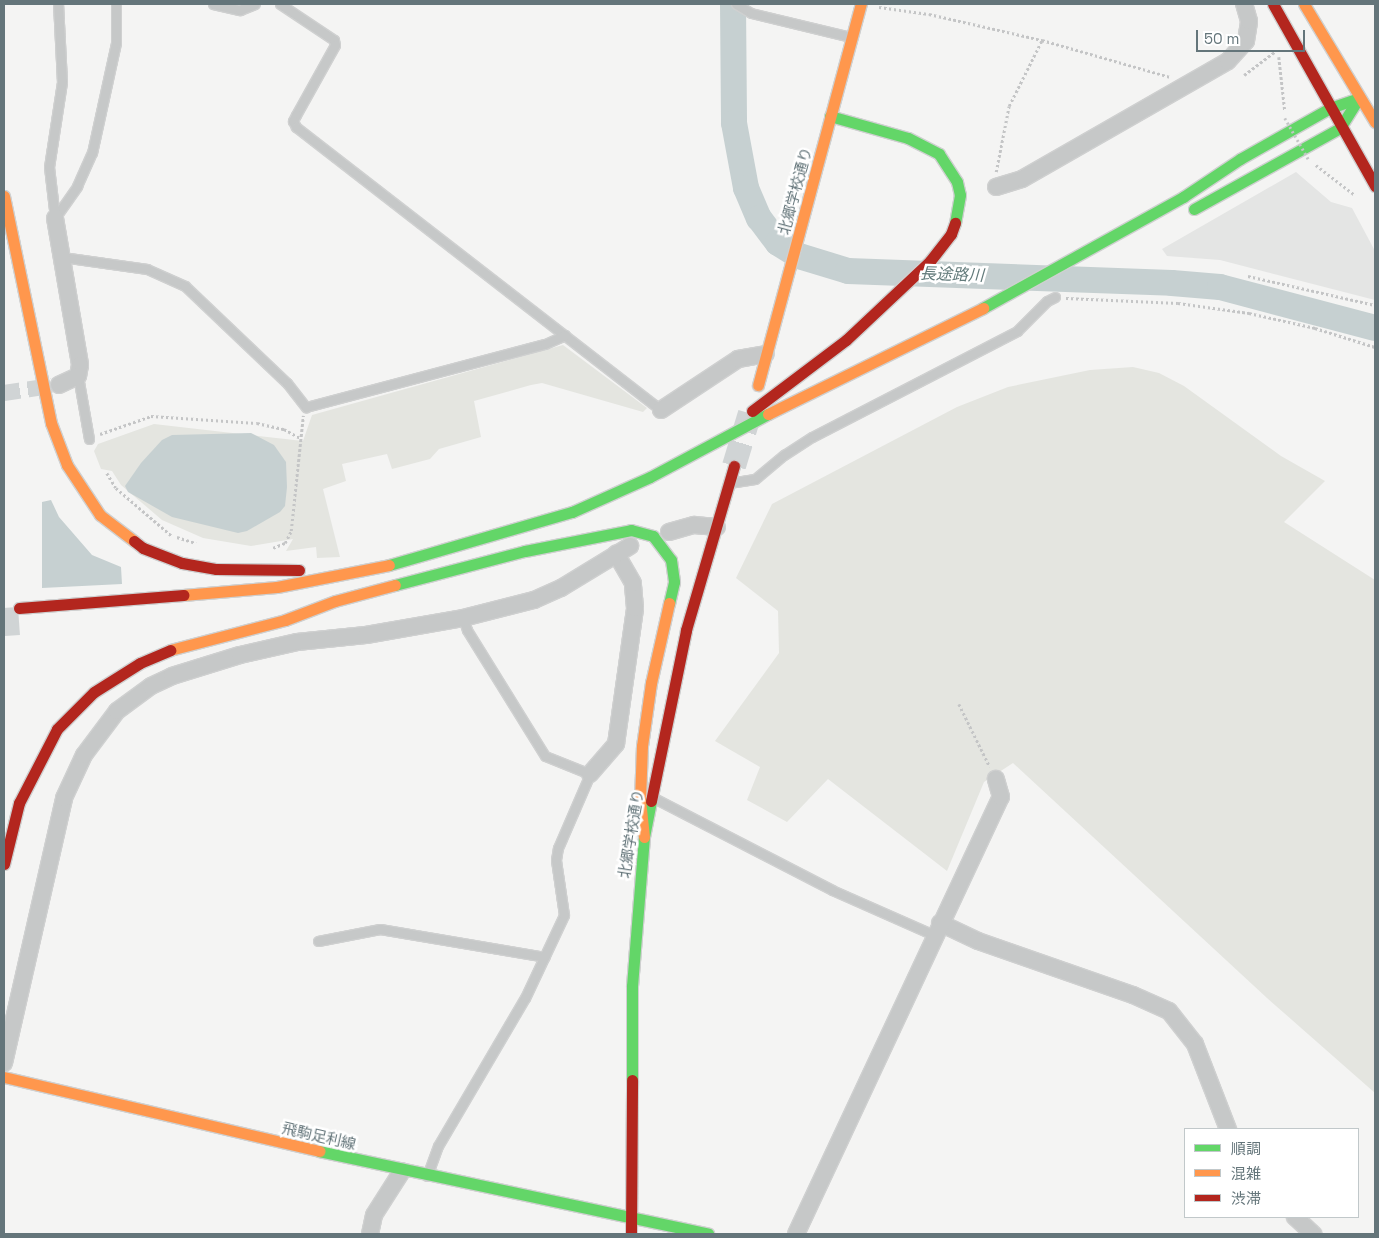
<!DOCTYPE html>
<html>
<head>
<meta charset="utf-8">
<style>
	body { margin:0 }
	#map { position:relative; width:1379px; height:1238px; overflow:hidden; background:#f4f4f3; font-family:"Space Grotesk","Noto Sans JP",sans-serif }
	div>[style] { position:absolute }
	.built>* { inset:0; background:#e4e5e4 }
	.green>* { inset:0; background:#e4e5e0 }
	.water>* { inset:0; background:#c6d0d1 }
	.river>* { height:26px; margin:-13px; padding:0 13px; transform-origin:13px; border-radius:13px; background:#c6d0d1 }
	.street-tunnel>* { height:16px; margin-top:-8px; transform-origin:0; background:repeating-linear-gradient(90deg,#d0d4d5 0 16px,transparent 0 24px) }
	.secondary-tunnel>* { height:24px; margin-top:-12px; transform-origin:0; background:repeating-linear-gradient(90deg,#d0d4d5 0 24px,transparent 0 36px) }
	.highway-tunnel>* { height:28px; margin-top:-14px; transform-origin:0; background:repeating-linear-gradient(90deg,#d0d4d5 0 28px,transparent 0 42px) }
	.path>* { height:2.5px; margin-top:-1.25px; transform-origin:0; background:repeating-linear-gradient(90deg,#c4c5c6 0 2.5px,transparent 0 5px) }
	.roads { filter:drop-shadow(1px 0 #cfd0d0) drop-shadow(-1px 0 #cfd0d0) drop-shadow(0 1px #cfd0d0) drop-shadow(0 -1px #cfd0d0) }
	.lane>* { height:9px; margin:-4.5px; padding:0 4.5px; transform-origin:4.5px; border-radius:4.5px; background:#c6c8c8 }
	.street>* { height:16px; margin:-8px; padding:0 8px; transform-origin:8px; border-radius:8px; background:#c6c8c8 }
	.fast>* { height:11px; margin:-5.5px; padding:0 5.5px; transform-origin:5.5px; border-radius:5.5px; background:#63d668 }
	.slow>* { height:11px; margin:-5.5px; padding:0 5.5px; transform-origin:5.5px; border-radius:5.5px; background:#ff974d }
	.jam>* { height:11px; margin:-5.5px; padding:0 5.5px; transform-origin:5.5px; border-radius:5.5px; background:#b3261e }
	.path-bridge>* { height:2.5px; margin-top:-1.25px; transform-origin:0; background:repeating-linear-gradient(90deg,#c4c5c6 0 2.5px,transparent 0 5px) }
	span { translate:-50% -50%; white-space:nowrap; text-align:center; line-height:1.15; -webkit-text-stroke:5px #fff; paint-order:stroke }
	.street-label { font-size:15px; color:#64757a }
	.water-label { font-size:16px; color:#637b7b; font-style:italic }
	.frame { position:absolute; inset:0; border:5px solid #64757a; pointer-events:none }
	.legend { position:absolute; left:1184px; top:1128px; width:175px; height:90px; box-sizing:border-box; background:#fff; border:1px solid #c1c8ca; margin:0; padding:6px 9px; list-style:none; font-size:15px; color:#64757a }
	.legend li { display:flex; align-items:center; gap:10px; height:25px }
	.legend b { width:25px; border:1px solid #c1c8ca }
	.scale { position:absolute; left:1196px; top:30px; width:109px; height:22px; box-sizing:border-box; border:2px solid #64757a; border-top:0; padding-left:6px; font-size:15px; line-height:18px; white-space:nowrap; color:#64757a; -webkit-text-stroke:4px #fff; paint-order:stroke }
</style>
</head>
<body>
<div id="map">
	<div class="built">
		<i style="clip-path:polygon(1296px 172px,1331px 202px,1352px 208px,1375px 251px,1375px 300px,1220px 260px,1167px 256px,1162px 249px)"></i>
	</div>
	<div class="green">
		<i style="clip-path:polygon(563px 345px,647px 408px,643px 412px,542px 383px,531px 385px,474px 401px,481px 437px,439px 449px,430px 459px,392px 469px,387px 454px,342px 464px,346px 481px,323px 489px,340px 557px,317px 558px,316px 547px,286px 551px,293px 539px,251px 546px,203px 538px,162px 520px,121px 485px,112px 471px,101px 469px,94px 451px,98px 444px,154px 424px,303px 441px,312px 415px)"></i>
		<i style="clip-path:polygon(1133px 367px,1159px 373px,1184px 386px,1281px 456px,1325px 481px,1284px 522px,1375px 580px,1375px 1093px,1267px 998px,1013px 763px,984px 782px,947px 871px,828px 779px,787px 822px,747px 800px,760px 767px,715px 741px,779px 653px,778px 611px,736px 578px,772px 504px,957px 407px,1008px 387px,1090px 370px)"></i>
	</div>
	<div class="water">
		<i style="clip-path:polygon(251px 433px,274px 445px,286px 462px,287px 487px,285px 506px,280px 512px,247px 531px,238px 533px,172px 517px,128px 492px,125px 486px,141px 463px,162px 440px,172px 435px)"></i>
		<i style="clip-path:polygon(51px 500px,59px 517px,92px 555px,121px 567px,122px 584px,42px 588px,42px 502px)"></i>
	</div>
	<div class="river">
		<i style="left:733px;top:4px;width:119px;rotate:89.5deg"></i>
		<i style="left:734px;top:123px;width:66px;rotate:79.5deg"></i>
		<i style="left:746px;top:188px;width:33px;rotate:67deg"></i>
		<i style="left:759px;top:218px;width:31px;rotate:53deg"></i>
		<i style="left:778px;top:243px;width:25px;rotate:32deg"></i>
		<i style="left:799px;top:256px;width:51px;rotate:17deg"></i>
		<i style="left:848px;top:271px;width:324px;rotate:2.1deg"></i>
		<i style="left:1172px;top:283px;width:48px;rotate:4.8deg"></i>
		<i style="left:1220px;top:287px;width:160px;rotate:14.8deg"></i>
	</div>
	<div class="street-tunnel">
		<i style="left:4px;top:393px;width:48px;rotate:-8.5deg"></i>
	</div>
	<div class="secondary-tunnel">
		<i style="left:734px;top:466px;width:55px;rotate:-73.2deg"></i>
	</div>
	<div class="highway-tunnel">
		<i style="left:4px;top:622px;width:15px;rotate:-4deg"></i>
	</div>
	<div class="path">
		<i style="left:879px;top:7px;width:50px;rotate:8deg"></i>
		<i style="left:929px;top:14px;width:116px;rotate:13deg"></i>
		<i style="left:1042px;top:40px;width:133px;rotate:16.1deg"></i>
		<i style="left:1279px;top:57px;width:54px;rotate:83.7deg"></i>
		<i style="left:1244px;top:75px;width:40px;rotate:-37deg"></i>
		<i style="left:1316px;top:165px;width:49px;rotate:37.6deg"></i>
		<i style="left:996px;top:172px;width:67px;rotate:-78.9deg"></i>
		<i style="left:1009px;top:106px;width:74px;rotate:-63.4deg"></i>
		<i style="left:1248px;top:276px;width:130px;rotate:12.9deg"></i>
		<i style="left:1066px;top:298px;width:112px;rotate:2.6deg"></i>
		<i style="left:1178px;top:303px;width:72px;rotate:8deg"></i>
		<i style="left:1249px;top:313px;width:68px;rotate:12.8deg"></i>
		<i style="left:1315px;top:328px;width:63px;rotate:17.6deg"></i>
		<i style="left:100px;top:434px;width:54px;rotate:-19.4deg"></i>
		<i style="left:151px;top:416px;width:106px;rotate:3.8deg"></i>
		<i style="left:257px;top:423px;width:28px;rotate:13deg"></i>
		<i style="left:284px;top:429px;width:18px;rotate:29deg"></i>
		<i style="left:107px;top:473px;width:17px;rotate:59deg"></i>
		<i style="left:116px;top:488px;width:74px;rotate:40.6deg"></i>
		<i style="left:177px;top:537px;width:20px;rotate:18deg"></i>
		<i style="left:273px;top:548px;width:13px;rotate:-23deg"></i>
		<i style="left:285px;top:543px;width:13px;rotate:-63deg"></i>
		<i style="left:291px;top:531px;width:116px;rotate:-84deg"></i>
		<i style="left:959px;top:704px;width:70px;rotate:63.8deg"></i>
	</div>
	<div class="roads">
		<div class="lane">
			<i style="left:213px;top:4px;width:28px;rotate:13deg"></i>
			<i style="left:240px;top:10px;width:16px;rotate:-22deg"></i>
			<i style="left:280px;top:4px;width:65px;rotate:33.7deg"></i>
			<i style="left:334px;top:40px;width:5px;rotate:79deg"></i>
			<i style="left:335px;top:45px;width:80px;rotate:119.1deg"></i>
			<i style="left:296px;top:115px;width:7px;rotate:117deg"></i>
			<i style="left:293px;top:121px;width:7px;rotate:63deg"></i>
			<i style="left:296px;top:127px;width:462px;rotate:37.8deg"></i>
			<i style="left:736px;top:4px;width:17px;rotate:31deg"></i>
			<i style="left:751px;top:13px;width:102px;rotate:13.6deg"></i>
			<i style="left:55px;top:218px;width:39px;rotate:-55deg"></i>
			<i style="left:77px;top:186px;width:36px;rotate:-66deg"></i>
			<i style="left:92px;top:153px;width:113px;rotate:-77.7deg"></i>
			<i style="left:116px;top:43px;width:39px;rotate:-90deg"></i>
			<i style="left:55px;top:218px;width:51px;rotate:-96.7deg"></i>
			<i style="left:49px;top:167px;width:86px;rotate:-81.3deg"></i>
			<i style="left:62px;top:82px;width:78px;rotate:-92.9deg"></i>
			<i style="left:62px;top:257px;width:86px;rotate:8deg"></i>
			<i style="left:147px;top:269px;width:42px;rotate:24.1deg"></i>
			<i style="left:185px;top:286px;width:141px;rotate:43.6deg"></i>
			<i style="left:287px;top:383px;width:31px;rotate:52deg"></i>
			<i style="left:306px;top:407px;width:247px;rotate:-14.8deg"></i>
			<i style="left:545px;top:344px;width:22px;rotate:-24deg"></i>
			<i style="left:78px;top:376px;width:64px;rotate:80.1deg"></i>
			<i style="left:729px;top:483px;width:26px;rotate:-9deg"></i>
			<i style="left:755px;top:479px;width:38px;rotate:-40deg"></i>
			<i style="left:784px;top:455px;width:33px;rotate:-33deg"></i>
			<i style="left:812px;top:437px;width:231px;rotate:-27.3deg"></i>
			<i style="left:1017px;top:331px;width:42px;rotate:-45deg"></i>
			<i style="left:1047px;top:301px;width:9px;rotate:-27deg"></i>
			<i style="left:654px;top:798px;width:200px;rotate:27.3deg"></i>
			<i style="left:832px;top:890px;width:111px;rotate:23.8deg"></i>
			<i style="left:318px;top:941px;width:63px;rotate:-11deg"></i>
			<i style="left:380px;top:929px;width:167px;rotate:9.6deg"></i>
			<i style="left:427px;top:1176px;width:32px;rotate:-70deg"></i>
			<i style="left:438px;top:1146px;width:172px;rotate:-59.6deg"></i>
			<i style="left:525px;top:998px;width:92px;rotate:-64.8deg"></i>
			<i style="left:564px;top:915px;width:56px;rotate:-98.3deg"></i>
			<i style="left:556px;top:860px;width:12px;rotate:-81deg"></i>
			<i style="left:558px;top:848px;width:81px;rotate:-66.6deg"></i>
			<i style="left:590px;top:774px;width:48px;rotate:-158.2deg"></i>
			<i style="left:545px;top:756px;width:148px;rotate:-121.8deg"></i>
			<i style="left:467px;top:630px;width:13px;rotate:-108deg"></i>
		</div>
		<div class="street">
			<i style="left:996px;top:187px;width:27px;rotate:-17deg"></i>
			<i style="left:1022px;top:179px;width:237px;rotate:-29.8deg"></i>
			<i style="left:1228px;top:61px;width:27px;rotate:-48deg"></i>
			<i style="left:1246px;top:41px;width:20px;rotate:-81deg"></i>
			<i style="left:1249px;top:21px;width:18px;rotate:-106deg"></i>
			<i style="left:55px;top:218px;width:149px;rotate:80.3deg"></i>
			<i style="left:80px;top:365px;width:11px;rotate:100deg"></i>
			<i style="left:78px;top:376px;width:21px;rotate:155deg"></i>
			<i style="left:661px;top:410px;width:92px;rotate:-33.5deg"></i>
			<i style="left:738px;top:359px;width:28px;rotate:-10deg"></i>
			<i style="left:669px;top:532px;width:26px;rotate:-16deg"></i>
			<i style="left:694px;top:525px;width:23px;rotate:5deg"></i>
			<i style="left:590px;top:774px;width:40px;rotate:-49deg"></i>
			<i style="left:616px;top:744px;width:137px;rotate:-82deg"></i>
			<i style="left:635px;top:608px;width:25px;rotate:-95deg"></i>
			<i style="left:633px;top:583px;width:34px;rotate:-120deg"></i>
			<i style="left:940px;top:923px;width:42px;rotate:25.3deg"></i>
			<i style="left:978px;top:941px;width:164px;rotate:19.2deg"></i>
			<i style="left:1133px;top:995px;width:39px;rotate:24deg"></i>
			<i style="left:1169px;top:1011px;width:42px;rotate:51.8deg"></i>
			<i style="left:1195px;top:1044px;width:91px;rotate:68.8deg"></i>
			<i style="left:4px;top:1063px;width:272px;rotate:-77.2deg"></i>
			<i style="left:64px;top:798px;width:47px;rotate:-65.1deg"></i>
			<i style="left:84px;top:755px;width:55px;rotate:-53.1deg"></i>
			<i style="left:117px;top:711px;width:42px;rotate:-36.3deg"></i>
			<i style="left:151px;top:686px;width:23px;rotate:-25deg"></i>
			<i style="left:172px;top:676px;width:71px;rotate:-17.2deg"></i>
			<i style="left:240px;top:655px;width:58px;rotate:-12.8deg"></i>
			<i style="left:297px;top:642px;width:69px;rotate:-5.8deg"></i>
			<i style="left:366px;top:635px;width:98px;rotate:-9.9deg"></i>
			<i style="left:463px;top:618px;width:73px;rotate:-14.2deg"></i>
			<i style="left:534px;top:600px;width:30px;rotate:-24deg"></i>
			<i style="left:561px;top:588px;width:81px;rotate:-31.3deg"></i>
			<i style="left:1295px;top:1217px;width:25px;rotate:43deg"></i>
			<i style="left:370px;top:1234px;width:19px;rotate:-78deg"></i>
			<i style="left:374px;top:1215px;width:52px;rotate:-57.5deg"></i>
			<i style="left:796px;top:1234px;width:483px;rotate:-64.9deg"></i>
			<i style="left:1001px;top:797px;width:19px;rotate:-106deg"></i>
		</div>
		<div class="fast">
			<i style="left:830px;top:116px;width:81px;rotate:15.8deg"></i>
			<i style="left:908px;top:138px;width:35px;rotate:27deg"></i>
			<i style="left:939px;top:154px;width:33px;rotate:57deg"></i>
			<i style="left:957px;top:182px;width:13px;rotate:77deg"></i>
			<i style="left:960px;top:195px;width:28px;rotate:100deg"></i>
			<i style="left:1194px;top:209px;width:167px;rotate:-29deg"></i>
			<i style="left:1340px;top:128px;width:36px;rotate:-58deg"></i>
			<i style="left:983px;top:308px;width:229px;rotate:-29deg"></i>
			<i style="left:1183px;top:197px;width:69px;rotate:-33.7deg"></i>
			<i style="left:1240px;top:159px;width:103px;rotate:-29.5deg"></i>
			<i style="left:1330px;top:108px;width:31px;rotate:-19deg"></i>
			<i style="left:389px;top:565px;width:191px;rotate:-16.2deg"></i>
			<i style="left:572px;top:512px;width:85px;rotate:-24.2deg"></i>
			<i style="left:650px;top:477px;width:134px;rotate:-28.1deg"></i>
			<i style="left:395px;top:585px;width:134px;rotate:-14.7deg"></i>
			<i style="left:525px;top:551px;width:108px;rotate:-11.2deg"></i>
			<i style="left:631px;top:530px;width:23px;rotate:15deg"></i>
			<i style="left:653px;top:536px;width:30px;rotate:53deg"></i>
			<i style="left:671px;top:560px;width:22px;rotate:82deg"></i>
			<i style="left:674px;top:582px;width:22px;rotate:103deg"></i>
			<i style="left:632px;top:1080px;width:94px;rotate:-90deg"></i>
			<i style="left:632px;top:986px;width:149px;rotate:-85.4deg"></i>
			<i style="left:644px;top:837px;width:37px;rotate:-79deg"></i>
			<i style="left:319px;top:1151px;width:398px;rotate:12deg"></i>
		</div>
		<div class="slow">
			<i style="left:1304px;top:4px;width:138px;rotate:59deg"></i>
			<i style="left:4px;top:196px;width:232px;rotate:78.3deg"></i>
			<i style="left:51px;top:423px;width:45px;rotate:69.1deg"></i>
			<i style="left:67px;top:465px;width:60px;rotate:56.6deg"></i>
			<i style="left:100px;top:515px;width:43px;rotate:37.4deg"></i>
			<i style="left:758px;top:385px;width:395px;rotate:-74.9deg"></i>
			<i style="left:768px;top:414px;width:240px;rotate:-26.2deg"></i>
			<i style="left:183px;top:595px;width:94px;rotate:-4.9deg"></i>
			<i style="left:277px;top:587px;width:114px;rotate:-11.1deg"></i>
			<i style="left:170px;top:650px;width:119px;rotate:-14.6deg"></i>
			<i style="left:285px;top:620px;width:53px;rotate:-20.8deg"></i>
			<i style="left:335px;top:601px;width:62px;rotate:-14.9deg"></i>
			<i style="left:644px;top:837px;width:37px;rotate:-96deg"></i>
			<i style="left:640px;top:800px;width:54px;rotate:-87.9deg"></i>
			<i style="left:642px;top:746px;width:64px;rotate:-81.9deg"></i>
			<i style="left:651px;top:683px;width:82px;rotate:-77.3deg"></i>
			<i style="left:4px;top:1077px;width:324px;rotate:13.2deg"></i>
		</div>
		<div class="jam">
			<i style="left:1273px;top:4px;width:209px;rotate:60.7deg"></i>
			<i style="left:752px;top:411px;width:118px;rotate:-37.1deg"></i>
			<i style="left:846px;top:340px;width:115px;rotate:-43.2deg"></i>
			<i style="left:930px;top:261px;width:34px;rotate:-52deg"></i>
			<i style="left:951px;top:234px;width:12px;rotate:-70deg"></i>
			<i style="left:134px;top:541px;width:11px;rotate:38deg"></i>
			<i style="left:143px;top:548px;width:42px;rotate:21deg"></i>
			<i style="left:182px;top:563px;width:35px;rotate:10deg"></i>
			<i style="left:216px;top:569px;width:83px;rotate:0.7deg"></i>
			<i style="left:19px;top:608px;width:165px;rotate:-4.5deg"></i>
			<i style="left:651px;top:801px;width:175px;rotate:-78.4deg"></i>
			<i style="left:686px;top:630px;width:171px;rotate:-73.7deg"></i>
			<i style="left:4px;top:864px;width:63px;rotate:-76.2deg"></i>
			<i style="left:19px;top:803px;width:83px;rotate:-62.8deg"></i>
			<i style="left:57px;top:729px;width:52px;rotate:-45deg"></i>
			<i style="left:94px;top:692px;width:54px;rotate:-32.2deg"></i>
			<i style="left:140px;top:663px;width:33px;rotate:-23deg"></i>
			<i style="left:631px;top:1234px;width:154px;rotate:-89.6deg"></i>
		</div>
	</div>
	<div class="path-bridge">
		<i style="left:1285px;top:118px;width:48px;rotate:60.3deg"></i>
	</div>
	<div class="street-label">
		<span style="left:795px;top:191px;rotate:-75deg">北郷学校通り</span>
		<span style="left:631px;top:834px;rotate:-81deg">北郷学校通り</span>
		<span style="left:319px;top:1136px;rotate:13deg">飛駒足利線</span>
	</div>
	<div class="water-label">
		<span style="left:952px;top:275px;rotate:2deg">長途路川</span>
	</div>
	<div class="frame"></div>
	<ul class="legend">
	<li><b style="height:6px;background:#63d668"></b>順調</li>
	<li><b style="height:6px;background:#ff974d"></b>混雑</li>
	<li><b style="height:6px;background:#b3261e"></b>渋滞</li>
	</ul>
	<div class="scale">50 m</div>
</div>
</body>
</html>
